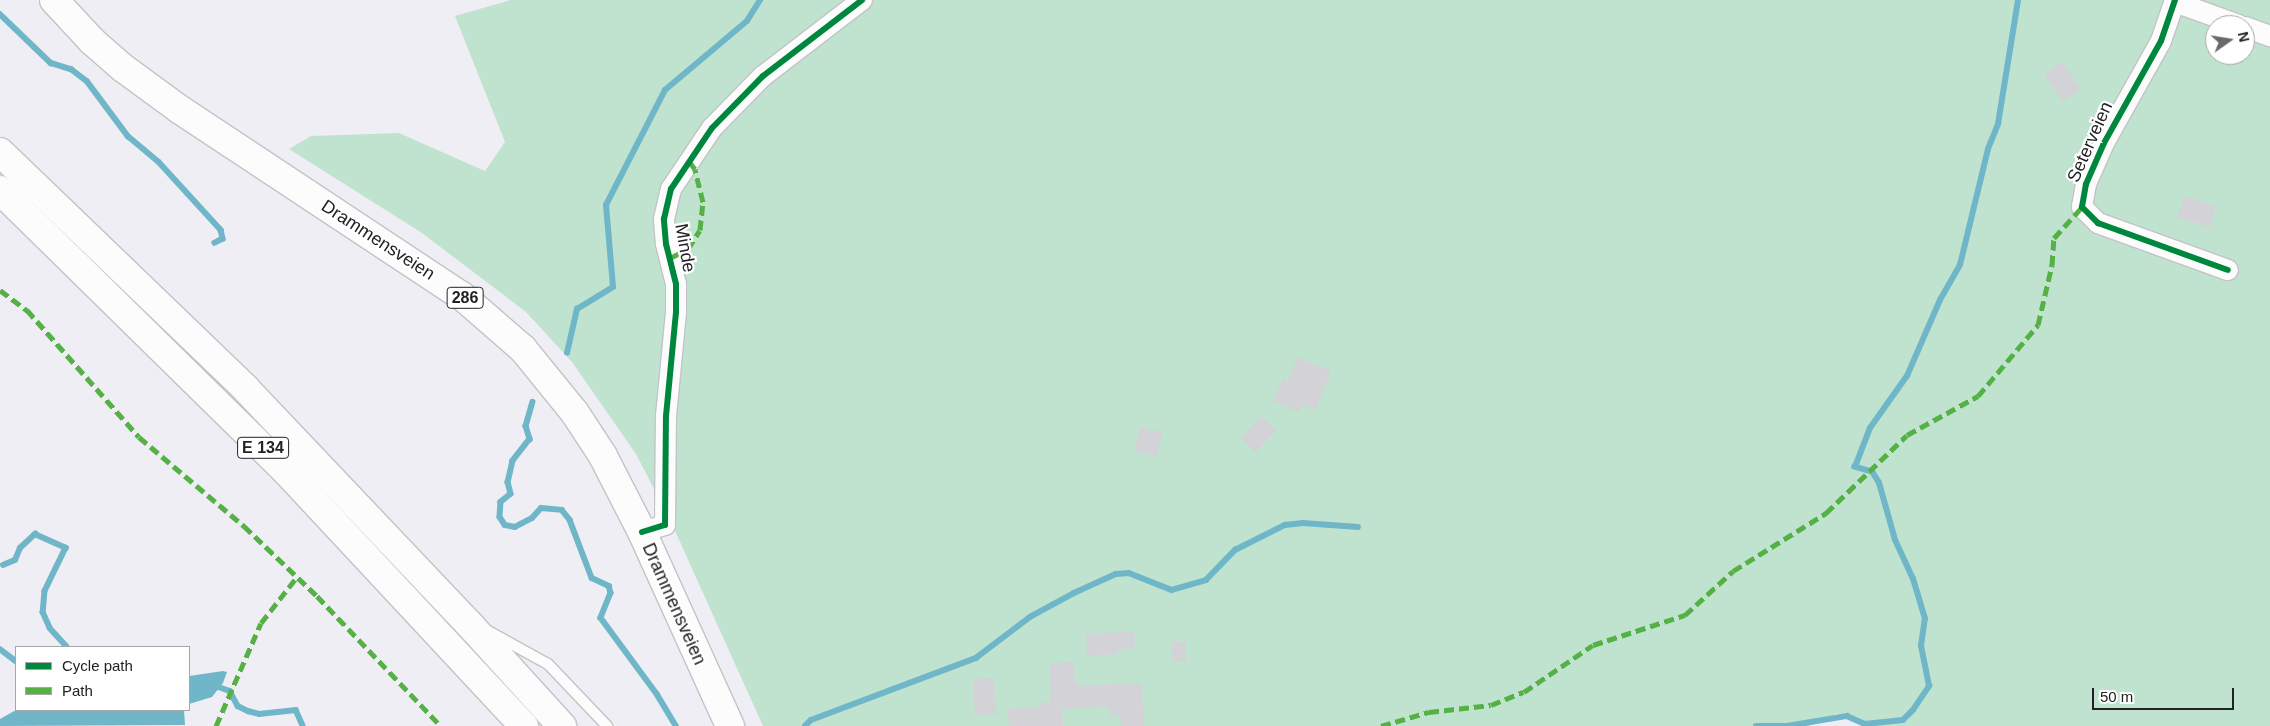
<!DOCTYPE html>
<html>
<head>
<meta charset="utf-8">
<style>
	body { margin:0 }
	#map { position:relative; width:2270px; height:726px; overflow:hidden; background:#efeef4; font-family:Helvetica,sans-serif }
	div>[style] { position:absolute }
	.green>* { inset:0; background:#bfe3cf }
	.water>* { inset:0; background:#6fb6c8 }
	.stream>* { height:5.5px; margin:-2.75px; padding:0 2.75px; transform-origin:2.75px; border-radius:2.75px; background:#6fb6c8 }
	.building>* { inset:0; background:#d3d2d7; transform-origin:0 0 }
	.roads { filter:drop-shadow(1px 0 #c3c3c7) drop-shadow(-1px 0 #c3c3c7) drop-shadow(0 1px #c3c3c7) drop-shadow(0 -1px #c3c3c7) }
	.service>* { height:10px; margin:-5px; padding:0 5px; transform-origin:5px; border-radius:5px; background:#fdfcfd }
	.minor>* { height:20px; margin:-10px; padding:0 10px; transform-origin:10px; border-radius:10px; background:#fdfcfd }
	.primary>* { height:28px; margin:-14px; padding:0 14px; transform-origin:14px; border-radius:14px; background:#fdfcfd }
	.trunk>* { height:28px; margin:-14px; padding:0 14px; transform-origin:14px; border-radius:14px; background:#fdfcfd }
	.quiet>* { height:5px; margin-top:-2.5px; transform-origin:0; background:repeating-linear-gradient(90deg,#55b145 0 10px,transparent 0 15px) }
	.cycleway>* { height:6px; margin:-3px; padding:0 3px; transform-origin:3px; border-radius:3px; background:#00873e }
	span { translate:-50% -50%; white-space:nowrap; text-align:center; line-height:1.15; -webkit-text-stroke:4.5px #fff; paint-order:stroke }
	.shield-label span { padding:1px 4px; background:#fff; border:1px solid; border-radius:4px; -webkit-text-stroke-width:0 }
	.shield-label { font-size:16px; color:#222226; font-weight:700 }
	.street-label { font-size:18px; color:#222226 }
	.legend { position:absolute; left:15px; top:646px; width:175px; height:65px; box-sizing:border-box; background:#fff; border:1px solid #a7a7a8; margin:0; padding:6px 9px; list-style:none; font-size:15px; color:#222226 }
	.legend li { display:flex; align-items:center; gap:10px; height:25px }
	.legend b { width:25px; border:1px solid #a7a7a8 }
	.north { position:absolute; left:2205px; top:15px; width:50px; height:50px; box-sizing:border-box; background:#fff; border:1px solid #a7a7a8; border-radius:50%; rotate:77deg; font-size:14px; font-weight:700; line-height:20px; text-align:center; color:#222226 }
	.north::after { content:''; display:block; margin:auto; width:18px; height:22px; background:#6a696e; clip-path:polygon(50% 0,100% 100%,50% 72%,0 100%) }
	.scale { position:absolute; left:2092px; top:688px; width:142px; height:22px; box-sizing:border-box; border:2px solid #222226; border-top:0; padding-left:6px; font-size:15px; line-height:18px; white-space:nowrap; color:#222226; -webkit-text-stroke:4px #fff; paint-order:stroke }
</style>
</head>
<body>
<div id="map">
	<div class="green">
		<i style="clip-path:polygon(evenodd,511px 0,2270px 0,2270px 726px,1873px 726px,1837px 714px,1808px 726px,763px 726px,671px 522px,636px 454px,572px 362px,526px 312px,422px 233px,289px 149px,311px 136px,399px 133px,485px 171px,505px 142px,455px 16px,511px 0,2215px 25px,2245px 25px,2245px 55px,2215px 55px,2215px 25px)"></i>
	</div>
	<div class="water">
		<i style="clip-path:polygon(223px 671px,227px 672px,223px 683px,212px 697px,189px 704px,189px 676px)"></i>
		<i style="clip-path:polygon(16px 710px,184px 710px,185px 725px,0 726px,0 719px)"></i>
	</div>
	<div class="stream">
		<i style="left:0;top:14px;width:71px;rotate:43.9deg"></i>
		<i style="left:51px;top:63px;width:21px;rotate:17deg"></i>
		<i style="left:71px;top:69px;width:20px;rotate:37deg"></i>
		<i style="left:87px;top:81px;width:69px;rotate:53.3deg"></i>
		<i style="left:128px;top:136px;width:40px;rotate:40deg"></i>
		<i style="left:159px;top:162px;width:92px;rotate:47.6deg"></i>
		<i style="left:221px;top:230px;width:9px;rotate:77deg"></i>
		<i style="left:223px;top:239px;width:9px;rotate:153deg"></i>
		<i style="left:567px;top:353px;width:45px;rotate:-77.2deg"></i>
		<i style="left:577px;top:309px;width:42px;rotate:-31.4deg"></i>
		<i style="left:613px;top:287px;width:82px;rotate:-94.9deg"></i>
		<i style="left:606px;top:205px;width:129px;rotate:-62.8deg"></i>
		<i style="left:665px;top:90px;width:107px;rotate:-40.1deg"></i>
		<i style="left:747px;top:21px;width:25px;rotate:-58deg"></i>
		<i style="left:533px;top:402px;width:25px;rotate:106deg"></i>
		<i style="left:526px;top:426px;width:14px;rotate:73deg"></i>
		<i style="left:530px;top:439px;width:28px;rotate:128deg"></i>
		<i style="left:513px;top:461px;width:22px;rotate:103deg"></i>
		<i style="left:508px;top:482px;width:12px;rotate:76deg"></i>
		<i style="left:511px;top:494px;width:13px;rotate:141deg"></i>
		<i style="left:501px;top:502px;width:15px;rotate:94deg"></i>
		<i style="left:500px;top:517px;width:9px;rotate:58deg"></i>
		<i style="left:505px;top:525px;width:10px;rotate:11deg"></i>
		<i style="left:515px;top:527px;width:19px;rotate:-28deg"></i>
		<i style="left:532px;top:518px;width:13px;rotate:-48deg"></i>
		<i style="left:541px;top:508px;width:21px;rotate:5deg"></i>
		<i style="left:562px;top:510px;width:13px;rotate:51deg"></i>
		<i style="left:570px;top:520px;width:62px;rotate:69.2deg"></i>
		<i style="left:592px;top:578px;width:19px;rotate:25deg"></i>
		<i style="left:609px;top:586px;width:7px;rotate:74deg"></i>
		<i style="left:611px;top:593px;width:27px;rotate:112deg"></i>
		<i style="left:601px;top:618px;width:94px;rotate:53.6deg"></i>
		<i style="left:657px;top:694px;width:37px;rotate:59deg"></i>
		<i style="left:3px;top:565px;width:13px;rotate:-23deg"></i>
		<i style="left:15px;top:560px;width:13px;rotate:-67deg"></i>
		<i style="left:20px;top:548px;width:21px;rotate:-43deg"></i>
		<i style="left:35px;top:534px;width:34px;rotate:24deg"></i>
		<i style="left:66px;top:548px;width:48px;rotate:116deg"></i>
		<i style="left:45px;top:591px;width:21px;rotate:95deg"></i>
		<i style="left:43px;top:612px;width:17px;rotate:66deg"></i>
		<i style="left:50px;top:628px;width:25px;rotate:48deg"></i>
		<i style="left:0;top:649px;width:20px;rotate:37deg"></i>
		<i style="left:216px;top:686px;width:15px;rotate:20deg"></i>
		<i style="left:230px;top:691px;width:17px;rotate:62deg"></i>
		<i style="left:238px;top:706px;width:11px;rotate:27deg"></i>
		<i style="left:248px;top:711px;width:11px;rotate:15deg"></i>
		<i style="left:259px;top:714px;width:37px;rotate:-6deg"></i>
		<i style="left:296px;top:710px;width:17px;rotate:66deg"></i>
		<i style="left:805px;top:726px;width:8px;rotate:-45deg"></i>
		<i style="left:811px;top:720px;width:176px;rotate:-20.6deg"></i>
		<i style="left:976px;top:658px;width:68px;rotate:-37.2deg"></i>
		<i style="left:1030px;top:617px;width:50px;rotate:-28.6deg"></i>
		<i style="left:1074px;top:593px;width:46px;rotate:-24.3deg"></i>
		<i style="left:1116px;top:574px;width:13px;rotate:-4deg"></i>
		<i style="left:1129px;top:573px;width:46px;rotate:21.6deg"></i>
		<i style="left:1172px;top:590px;width:35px;rotate:-16deg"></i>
		<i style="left:1206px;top:580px;width:42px;rotate:-46deg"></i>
		<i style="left:1235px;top:550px;width:56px;rotate:-26.6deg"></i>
		<i style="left:1285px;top:525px;width:18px;rotate:-6deg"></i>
		<i style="left:1303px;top:523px;width:55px;rotate:4.2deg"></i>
		<i style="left:1756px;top:726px;width:30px"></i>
		<i style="left:1787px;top:726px;width:61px;rotate:-9.5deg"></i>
		<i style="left:1847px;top:716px;width:20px;rotate:24deg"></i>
		<i style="left:1865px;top:724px;width:38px;rotate:-6deg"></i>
		<i style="left:1903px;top:720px;width:14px;rotate:-45deg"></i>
		<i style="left:1913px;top:710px;width:29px;rotate:-56deg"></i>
		<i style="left:1929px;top:686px;width:41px;rotate:-101.3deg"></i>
		<i style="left:1921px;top:646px;width:27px;rotate:-82deg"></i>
		<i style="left:1925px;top:619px;width:42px;rotate:-106.7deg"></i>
		<i style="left:1913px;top:579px;width:43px;rotate:-114.8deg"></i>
		<i style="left:1895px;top:540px;width:59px;rotate:-105.7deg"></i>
		<i style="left:1879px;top:483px;width:13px;rotate:-122deg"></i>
		<i style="left:1872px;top:472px;width:18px;rotate:-164deg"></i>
		<i style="left:1855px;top:467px;width:42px;rotate:-69deg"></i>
		<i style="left:1870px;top:428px;width:64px;rotate:-54.6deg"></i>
		<i style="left:1907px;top:376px;width:83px;rotate:-66.5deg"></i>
		<i style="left:1940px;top:300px;width:40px;rotate:-60.3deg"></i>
		<i style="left:1960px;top:265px;width:119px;rotate:-76.4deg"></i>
		<i style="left:1988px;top:149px;width:27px;rotate:-68deg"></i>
		<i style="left:1998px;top:124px;width:126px;rotate:-80.8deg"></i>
	</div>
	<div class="building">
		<i style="left:2062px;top:62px;width:33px;height:22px;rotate:55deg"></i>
		<i style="left:2184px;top:196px;width:34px;height:22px;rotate:17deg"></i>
		<i style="clip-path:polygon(1298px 357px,1331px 371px,1315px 410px,1302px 405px,1299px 412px,1273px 401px,1283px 379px,1288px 381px)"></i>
		<i style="left:1261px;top:416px;width:21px;height:30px;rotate:43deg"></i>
		<i style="left:1140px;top:427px;width:23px;height:25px;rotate:13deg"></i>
		<i style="clip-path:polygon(1134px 631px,1135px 648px,1118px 649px,1119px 654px,1087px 656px,1086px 634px)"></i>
		<i style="left:1172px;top:642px;width:14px;height:20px"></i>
		<i style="clip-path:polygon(1074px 661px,1075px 686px,1142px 683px,1144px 726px,1121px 726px,1120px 716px,1110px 716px,1110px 707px,1062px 709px,1063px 726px,1009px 726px,1007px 709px,1040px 707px,1040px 703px,1051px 702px,1050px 664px)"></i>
		<i style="left:994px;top:678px;width:36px;height:21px;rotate:87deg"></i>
	</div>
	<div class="roads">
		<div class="service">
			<i style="left:488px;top:631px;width:68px;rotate:28.8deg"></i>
			<i style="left:548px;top:664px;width:86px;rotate:46.4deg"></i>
		</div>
		<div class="minor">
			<i style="left:2175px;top:0;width:43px;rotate:108.9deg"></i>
			<i style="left:2161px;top:41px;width:117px;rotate:119.2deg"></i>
			<i style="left:2104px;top:143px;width:45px;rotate:113.7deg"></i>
			<i style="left:2086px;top:184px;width:23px;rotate:100deg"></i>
			<i style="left:2082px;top:207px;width:23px;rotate:45deg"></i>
			<i style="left:2098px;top:223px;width:138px;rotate:19.9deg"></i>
			<i style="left:2175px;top:2px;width:68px;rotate:19.8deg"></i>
			<i style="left:2245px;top:27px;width:27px;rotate:20deg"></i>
			<i style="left:642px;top:532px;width:24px;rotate:-17deg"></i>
			<i style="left:665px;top:525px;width:109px;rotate:-89.5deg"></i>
			<i style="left:666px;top:416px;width:104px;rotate:-84.5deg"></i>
			<i style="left:676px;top:312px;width:28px;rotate:-90deg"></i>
			<i style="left:676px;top:284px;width:41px;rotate:-104deg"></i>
			<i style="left:666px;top:244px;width:25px;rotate:-95deg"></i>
			<i style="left:664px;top:219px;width:31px;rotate:-77deg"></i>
			<i style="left:671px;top:189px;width:73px;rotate:-56.1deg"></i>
			<i style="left:712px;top:128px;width:73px;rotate:-45.6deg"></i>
			<i style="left:763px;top:76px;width:125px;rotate:-37.5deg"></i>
		</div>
		<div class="primary">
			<i style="left:54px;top:0;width:56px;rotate:47.2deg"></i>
			<i style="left:92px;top:41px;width:41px;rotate:41.1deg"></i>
			<i style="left:123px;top:68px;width:69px;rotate:36.2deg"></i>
			<i style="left:179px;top:109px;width:339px;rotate:33.5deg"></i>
			<i style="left:462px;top:296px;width:81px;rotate:41deg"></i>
			<i style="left:523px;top:349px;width:82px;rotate:50.9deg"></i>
			<i style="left:575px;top:413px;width:51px;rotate:56.9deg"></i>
			<i style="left:603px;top:456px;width:85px;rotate:62.8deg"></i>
			<i style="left:642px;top:532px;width:213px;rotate:65.6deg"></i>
		</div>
		<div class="trunk">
			<i style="left:0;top:152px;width:342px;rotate:43.9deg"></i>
			<i style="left:246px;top:389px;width:325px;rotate:46.5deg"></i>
			<i style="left:470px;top:625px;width:137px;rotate:47.7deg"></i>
			<i style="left:0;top:190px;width:401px;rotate:44.5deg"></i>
			<i style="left:286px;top:471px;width:349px;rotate:47deg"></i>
		</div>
	</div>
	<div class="quiet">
		<i style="left:670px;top:258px;width:20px;rotate:-27deg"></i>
		<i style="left:688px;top:249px;width:22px;rotate:-58deg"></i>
		<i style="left:700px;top:230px;width:28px;rotate:-84deg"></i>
		<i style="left:703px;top:202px;width:34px;rotate:-104deg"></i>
		<i style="left:695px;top:169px;width:11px;rotate:-128deg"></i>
		<i style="left:0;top:290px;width:34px;rotate:37deg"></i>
		<i style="left:27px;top:310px;width:169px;rotate:48.6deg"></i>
		<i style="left:139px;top:437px;width:138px;rotate:40.3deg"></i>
		<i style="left:244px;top:526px;width:101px;rotate:43.8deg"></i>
		<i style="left:317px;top:596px;width:180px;rotate:46.4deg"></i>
		<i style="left:216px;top:726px;width:112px;rotate:-66.4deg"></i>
		<i style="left:261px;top:623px;width:58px;rotate:-52deg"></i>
		<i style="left:1381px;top:726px;width:50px;rotate:-16.3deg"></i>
		<i style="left:1429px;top:712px;width:62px;rotate:-6.4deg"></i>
		<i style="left:1491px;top:705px;width:35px;rotate:-22deg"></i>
		<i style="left:1524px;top:692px;width:83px;rotate:-34.3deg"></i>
		<i style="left:1593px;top:645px;width:97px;rotate:-18.1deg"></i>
		<i style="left:1685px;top:615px;width:65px;rotate:-42.5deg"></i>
		<i style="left:1733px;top:571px;width:110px;rotate:-31.9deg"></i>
		<i style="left:1826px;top:513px;width:112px;rotate:-43.9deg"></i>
		<i style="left:1907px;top:435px;width:81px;rotate:-28.8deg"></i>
		<i style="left:1978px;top:396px;width:93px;rotate:-49.8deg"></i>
		<i style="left:2038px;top:325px;width:62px;rotate:-76.9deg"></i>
		<i style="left:2052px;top:265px;width:27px;rotate:-86deg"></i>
		<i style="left:2054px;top:238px;width:42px;rotate:-47.9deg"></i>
	</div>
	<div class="cycleway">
		<i style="left:2175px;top:0;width:43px;rotate:108.9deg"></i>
		<i style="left:2161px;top:41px;width:117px;rotate:119.2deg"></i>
		<i style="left:2104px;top:143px;width:45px;rotate:113.7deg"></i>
		<i style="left:2086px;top:184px;width:23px;rotate:100deg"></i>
		<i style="left:2082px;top:207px;width:23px;rotate:45deg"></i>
		<i style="left:2098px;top:223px;width:138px;rotate:19.9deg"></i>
		<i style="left:642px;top:532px;width:24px;rotate:-17deg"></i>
		<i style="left:665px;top:525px;width:109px;rotate:-89.5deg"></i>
		<i style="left:666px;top:416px;width:104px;rotate:-84.5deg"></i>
		<i style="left:676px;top:312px;width:28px;rotate:-90deg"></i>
		<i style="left:676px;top:284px;width:41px;rotate:-104deg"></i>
		<i style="left:666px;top:244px;width:25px;rotate:-95deg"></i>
		<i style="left:664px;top:219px;width:31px;rotate:-77deg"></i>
		<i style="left:671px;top:189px;width:73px;rotate:-56.1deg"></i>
		<i style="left:712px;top:128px;width:73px;rotate:-45.6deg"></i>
		<i style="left:763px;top:76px;width:125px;rotate:-37.5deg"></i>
	</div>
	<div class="shield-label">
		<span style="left:465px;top:298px">286</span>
		<span style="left:263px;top:448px">E 134</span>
	</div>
	<div class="street-label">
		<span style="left:2090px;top:142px;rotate:-66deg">Seterveien</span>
		<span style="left:378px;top:240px;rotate:33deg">Drammensveien</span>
		<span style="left:685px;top:248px;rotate:80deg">Minde</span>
		<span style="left:674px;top:604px;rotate:66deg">Drammensveien</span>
	</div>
	<ul class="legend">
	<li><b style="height:6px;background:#00873e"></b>Cycle path</li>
	<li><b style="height:6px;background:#55b145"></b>Path</li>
	</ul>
	<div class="north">N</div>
	<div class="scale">50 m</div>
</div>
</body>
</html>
